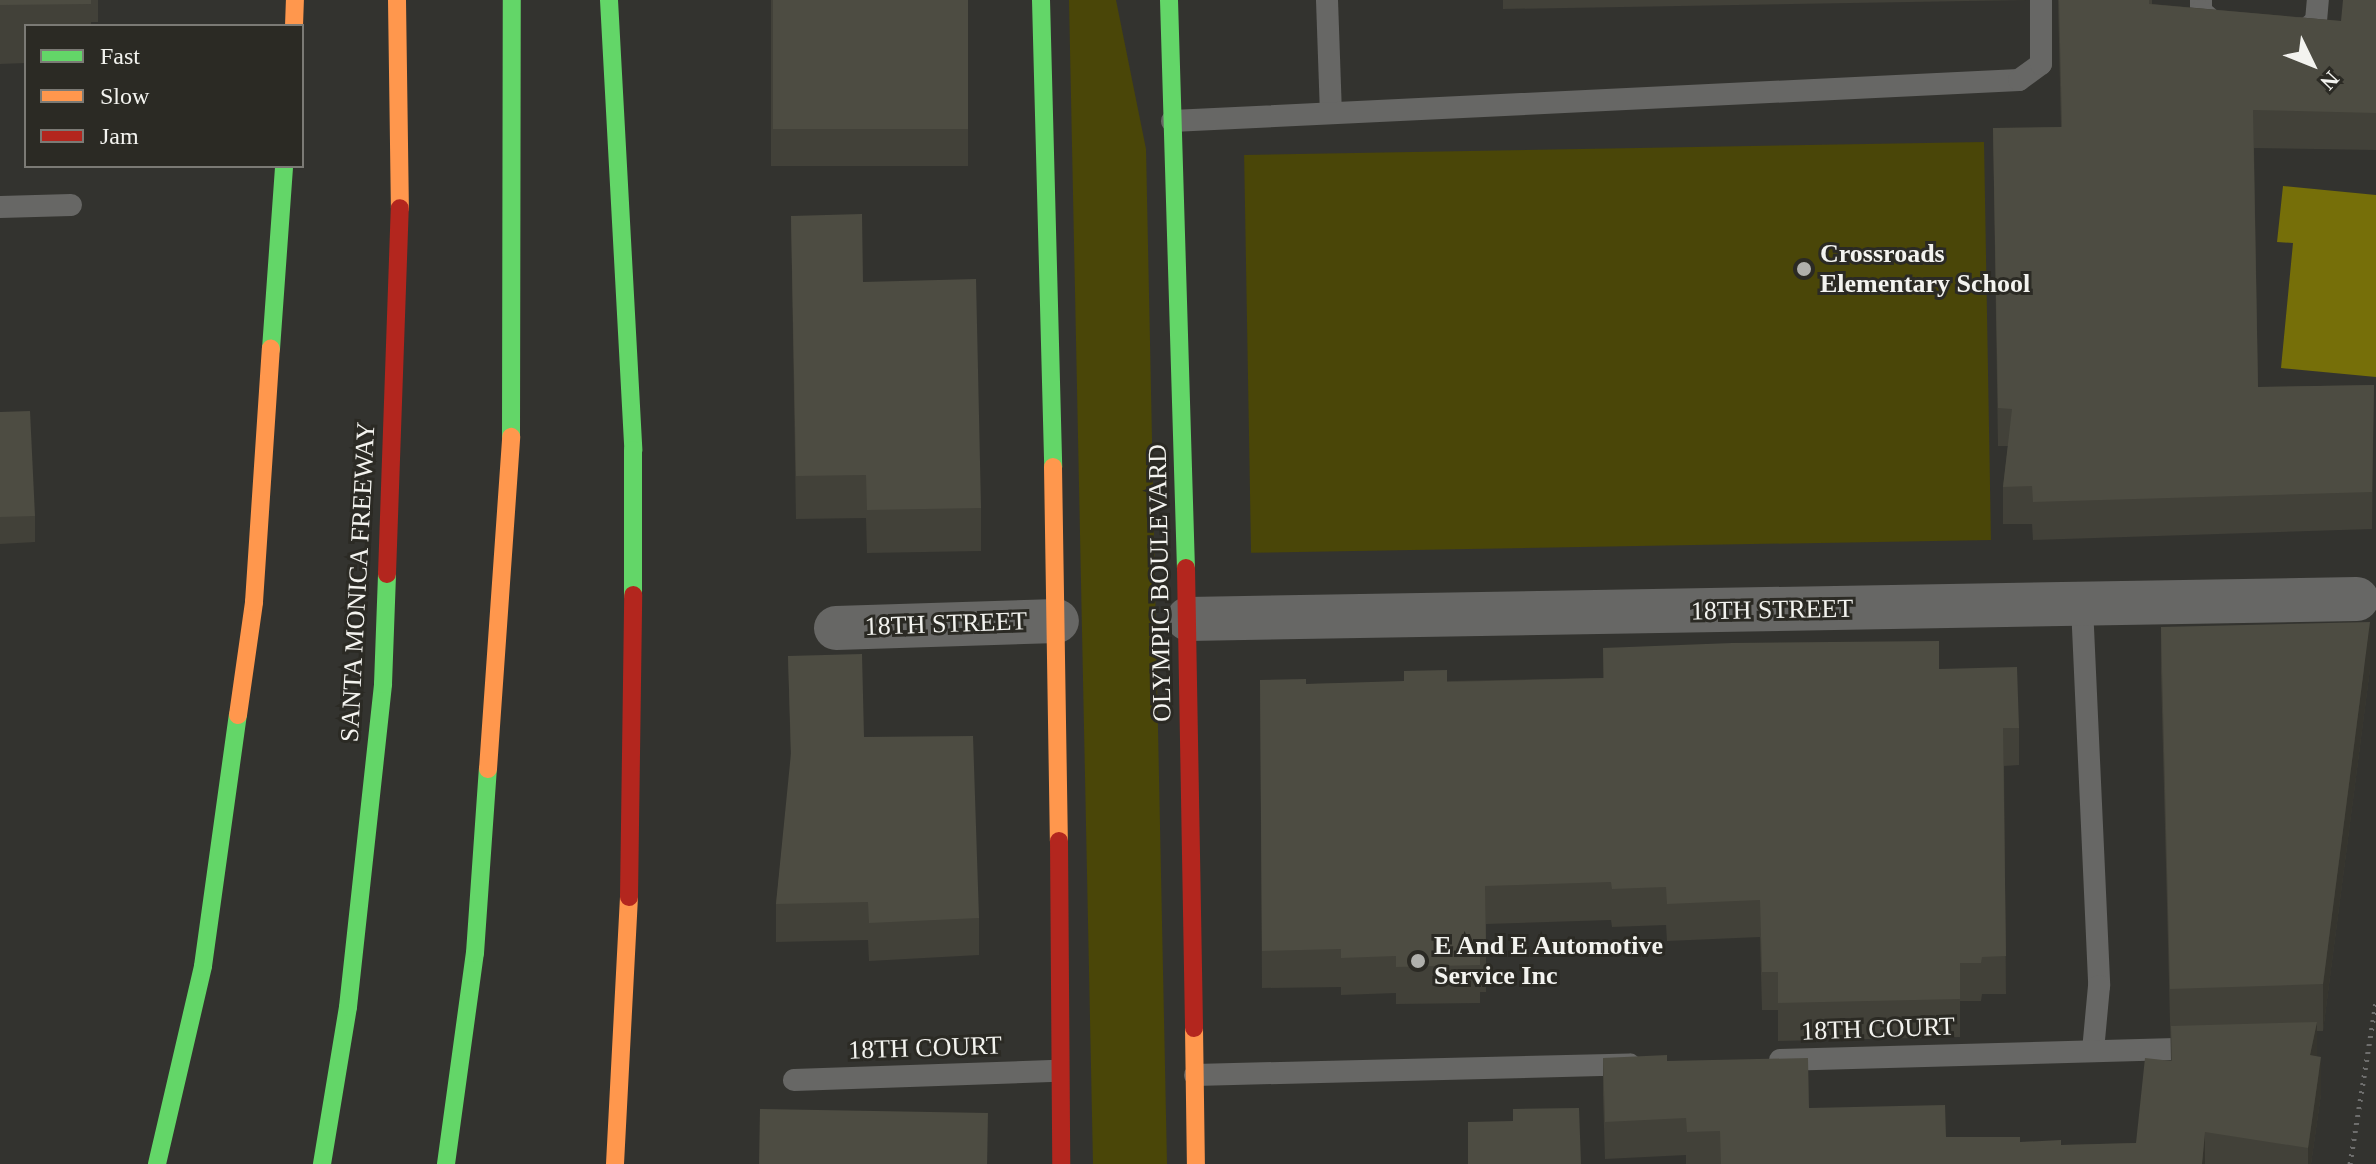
<!DOCTYPE html>
<html>
<head>
<meta charset="utf-8">
<style>
	body { margin:0 }
	#map { position:relative; width:2376px; height:1164px; overflow:hidden; background:#33332f; font-family:"Times New Roman",serif }
	div>[style] { position:absolute }
	.green>* { inset:0; background:#4a4608; transform-origin:0 0 }
	.water>* { inset:0; background:#766f09 }
	.path>* { height:5px; margin-top:-2.5px; transform-origin:0; background:repeating-linear-gradient(90deg,#6e6e6d 0 2px,transparent 0 8px) }
	.lane>* { height:22px; margin:-11px; padding:0 11px; transform-origin:11px; border-radius:11px; background:#676765 }
	.street>* { height:44px; margin:-22px; padding:0 22px; transform-origin:22px; border-radius:22px; background:#676765 }
	.fast>* { height:18px; margin:-9px; padding:0 9px; transform-origin:9px; border-radius:9px; background:#63d668 }
	.slow>* { height:18px; margin:-9px; padding:0 9px; transform-origin:9px; border-radius:9px; background:#ff974d }
	.jam>* { height:18px; margin:-9px; padding:0 9px; transform-origin:9px; border-radius:9px; background:#b3261e }
	.wall>* { inset:0; background:#424139; transform-origin:0 0 }
	.shaded-wall>* { inset:0; background:#36352e }
	.building>* { inset:0; background:#4d4c42; transform-origin:0 0 }
	.dots>* { width:22px; height:22px; translate:-50% -50%; box-sizing:border-box; border:4px solid #2b2a24; border-radius:50% }
	span { translate:-50% -50%; white-space:nowrap; text-align:center; line-height:1.15; -webkit-text-stroke:6px #2b2a24; paint-order:stroke }
	.poi-label { font-size:26px; color:#f3f3ef; font-weight:700 }
	.left { translate:0 -50%; text-align:left }
	.street-label { font-size:26px; color:#f3f3ef }
	.legend { position:absolute; left:24px; top:24px; width:280px; height:144px; box-sizing:border-box; background:#2b2a24; border:2px solid #7b7a75; margin:0; padding:10px 14px; list-style:none; font-size:24px; color:#f3f3ef }
	.legend li { display:flex; align-items:center; gap:16px; height:40px }
	.legend b { width:40px; border:2px solid #7b7a75 }
	.north { position:absolute; left:2272px; top:24px; width:80px; height:80px; -webkit-text-stroke:6px #2b2a24; paint-order:stroke; rotate:133deg; font-size:22px; font-weight:700; line-height:32px; text-align:center; color:#f3f3ef }
	.north::after { content:''; display:block; margin:auto; width:28px; height:36px; background:#f3f3ef; clip-path:polygon(50% 0,100% 100%,50% 72%,0 100%) }
</style>
</head>
<body>
<div id="map">
	<div class="green">
		<i style="clip-path:polygon(1069px 0,1116px 0,1146px 149px,1167px 1164px,1093px 1164px)"></i>
		<i style="left:1984px;top:142px;width:398px;height:740px;rotate:89deg"></i>
	</div>
	<div class="water">
		<i style="clip-path:polygon(2283px 186px,2376px 195px,2376px 377px,2281px 368px,2293px 243px,2277px 242px)"></i>
	</div>
	<div class="path">
		<i style="left:2350px;top:1164px;width:165px;rotate:-80.9deg"></i>
	</div>
	<div class="lane">
		<i style="left:1327px;top:0;width:112px;rotate:88deg"></i>
		<i style="left:2201px;top:0;width:11px;rotate:90deg"></i>
		<i style="left:2201px;top:11px;width:18px;rotate:41deg"></i>
		<i style="left:2215px;top:23px;width:8px"></i>
		<i style="left:2293px;top:28px;width:13px;rotate:4deg"></i>
		<i style="left:2306px;top:29px;width:13px;rotate:-39deg"></i>
		<i style="left:2316px;top:21px;width:21px;rotate:-85deg"></i>
		<i style="left:1172px;top:121px;width:848px;rotate:-2.77deg"></i>
		<i style="left:2019px;top:80px;width:27px;rotate:-36deg"></i>
		<i style="left:2041px;top:64px;width:64px;rotate:-90deg"></i>
		<i style="left:0;top:207px;width:71px;rotate:-1.6deg"></i>
		<i style="left:2082px;top:606px;width:380px;rotate:87.4deg"></i>
		<i style="left:2099px;top:986px;width:65px;rotate:95.3deg"></i>
		<i style="left:1780px;top:1060px;width:422px;rotate:-1.6deg"></i>
		<i style="left:1195px;top:1075px;width:435px;rotate:-1.4deg"></i>
		<i style="left:794px;top:1080px;width:264px;rotate:-2deg"></i>
	</div>
	<div class="street">
		<i style="left:1188px;top:619px;width:1169px;rotate:-0.98deg"></i>
		<i style="left:836px;top:628px;width:221px;rotate:-1.8deg"></i>
	</div>
	<div class="fast">
		<i style="left:609px;top:0;width:451px;rotate:86.9deg"></i>
		<i style="left:633px;top:450px;width:145px;rotate:90deg"></i>
		<i style="left:1041px;top:0;width:467px;rotate:88.5deg"></i>
		<i style="left:1169px;top:0;width:568px;rotate:88.29deg"></i>
		<i style="left:271px;top:349px;width:183px;rotate:-85.9deg"></i>
		<i style="left:511px;top:437px;width:437px;rotate:-89.9deg"></i>
		<i style="left:157px;top:1164px;width:203px;rotate:-76.9deg"></i>
		<i style="left:203px;top:966px;width:253px;rotate:-82.1deg"></i>
		<i style="left:322px;top:1164px;width:159px;rotate:-80.6deg"></i>
		<i style="left:348px;top:1007px;width:325px;rotate:-83.8deg"></i>
		<i style="left:383px;top:684px;width:110px;rotate:-87.9deg"></i>
		<i style="left:446px;top:1164px;width:213px;rotate:-82.2deg"></i>
		<i style="left:475px;top:953px;width:184px;rotate:-86deg"></i>
	</div>
	<div class="slow">
		<i style="left:397px;top:0;width:208px;rotate:89.2deg"></i>
		<i style="left:294px;top:26px;width:26px;rotate:-88deg"></i>
		<i style="left:1053px;top:467px;width:374px;rotate:89.1deg"></i>
		<i style="left:238px;top:715px;width:114px;rotate:-81.9deg"></i>
		<i style="left:254px;top:602px;width:254px;rotate:-86.2deg"></i>
		<i style="left:488px;top:769px;width:333px;rotate:-86deg"></i>
		<i style="left:1194px;top:1028px;width:136px;rotate:89.2deg"></i>
		<i style="left:615px;top:1164px;width:267px;rotate:-87deg"></i>
	</div>
	<div class="jam">
		<i style="left:1186px;top:568px;width:460px;rotate:89deg"></i>
		<i style="left:387px;top:574px;width:366px;rotate:-88deg"></i>
		<i style="left:1059px;top:841px;width:323px;rotate:89.6deg"></i>
		<i style="left:629px;top:897px;width:302px;rotate:-89.2deg"></i>
	</div>
	<div class="wall">
		<i style="clip-path:polygon(0 0,98px 0,98px 22px,91px 22px,91px 26px,26px 26px,26px 63px,0 64px)"></i>
		<i style="left:771px;top:0;width:197px;height:166px"></i>
		<i style="clip-path:polygon(1503px 0,2027px 0,1503px 9px)"></i>
		<i style="clip-path:polygon(2058px 0,2152px 0,2152px 4px,2341px 21px,2376px 0,2376px 150px,2254px 148px,2258px 387px,2374px 385px,2372px 529px,2033px 540px,2032px 524px,2003px 524px,2003px 487px,2008px 446px,1998px 446px,1993px 128px,2061px 127px)"></i>
		<i style="clip-path:polygon(791px 216px,863px 282px,981px 508px,981px 551px,867px 553px,866px 518px,796px 519px)"></i>
		<i style="clip-path:polygon(0 412px,35px 516px,35px 542px,0 544px)"></i>
		<i style="clip-path:polygon(2161px 627px,2370px 669px,2323px 1031px,2317px 1031px,2317px 1056px,2321px 1094px,2311px 1164px,1686px 1164px,1686px 1155px,1605px 1159px,1603px 1095px,1603px 1058px,1667px 1061px,1809px 1108px,1946px 1137px,2061px 1145px,2136px 1143px,2171px 1060px,2161px 673px)"></i>
		<i style="clip-path:polygon(1603px 648px,1939px 669px,2019px 728px,2019px 765px,2004px 766px,2006px 994px,1982px 994px,1981px 1001px,1960px 1001px,1960px 1037px,1778px 1041px,1778px 1010px,1762px 1010px,1760px 937px,1667px 941px,1666px 925px,1612px 927px,1611px 920px,1486px 924px,1486px 992px,1480px 992px,1480px 1003px,1396px 1004px,1396px 993px,1341px 995px,1341px 987px,1262px 988px,1260px 680px,1306px 684px,1603px 678px)"></i>
		<i style="clip-path:polygon(788px 656px,864px 737px,979px 918px,979px 955px,869px 961px,868px 940px,776px 942px,776px 904px,791px 763px)"></i>
	</div>
	<div class="shaded-wall">
		<i style="clip-path:polygon(2370px 622px,2370px 669px,2323px 1031px,2323px 984px)"></i>
		<i style="clip-path:polygon(2317px 1022px,2317px 1059px,2310px 1055px)"></i>
		<i style="clip-path:polygon(2321px 1057px,2321px 1094px,2311px 1164px,2308px 1164px,2308px 1148px)"></i>
		<i style="clip-path:polygon(2205px 1132px,2205px 1164px,2202px 1164px)"></i>
	</div>
	<div class="building">
		<i style="clip-path:polygon(0 0,91px 0,91px 4px,0 5px)"></i>
		<i style="left:773px;top:0;width:195px;height:129px"></i>
		<i style="clip-path:polygon(2059px 0,2149px 0,2149px 4px,2341px 21px,2343px 0,2376px 0,2376px 113px,2253px 110px,2258px 387px,2374px 385px,2372px 492px,2033px 502px,2032px 486px,2003px 487px,2012px 409px,1998px 408px,1993px 128px,2062px 127px)"></i>
		<i style="clip-path:polygon(862px 214px,863px 282px,976px 279px,981px 508px,867px 510px,866px 475px,796px 476px,791px 216px)"></i>
		<i style="clip-path:polygon(30px 411px,35px 516px,0 517px,0 412px)"></i>
		<i style="clip-path:polygon(2370px 622px,2323px 984px,2170px 989px,2161px 627px)"></i>
		<i style="clip-path:polygon(1939px 641px,1939px 669px,2017px 667px,2019px 728px,2003px 728px,2006px 956px,1982px 957px,1981px 963px,1960px 963px,1960px 999px,1778px 1003px,1778px 972px,1762px 972px,1760px 900px,1667px 904px,1666px 887px,1612px 889px,1611px 882px,1485px 886px,1486px 954px,1480px 954px,1480px 965px,1396px 967px,1396px 956px,1341px 958px,1341px 949px,1262px 951px,1260px 680px,1306px 679px,1306px 684px,1404px 681px,1404px 671px,1447px 670px,1447px 682px,1604px 678px,1603px 648px,1732px 643px)"></i>
		<i style="clip-path:polygon(862px 654px,864px 737px,973px 736px,979px 918px,869px 923px,868px 902px,776px 904px,791px 753px,788px 656px)"></i>
		<i style="clip-path:polygon(2317px 1022px,2310px 1055px,2321px 1057px,2308px 1148px,2205px 1132px,2202px 1164px,1721px 1164px,1720px 1131px,1687px 1132px,1686px 1118px,1605px 1122px,1603px 1058px,1667px 1055px,1667px 1061px,1808px 1058px,1809px 1108px,1945px 1105px,1946px 1137px,2020px 1137px,2020px 1142px,2061px 1140px,2061px 1145px,2136px 1143px,2145px 1058px,2172px 1061px,2171px 1026px)"></i>
		<i style="clip-path:polygon(1579px 1108px,1581px 1164px,1468px 1164px,1468px 1122px,1513px 1121px,1513px 1109px)"></i>
		<i style="left:760px;top:1109px;width:228px;height:55px;rotate:1deg"></i>
	</div>
	<div class="dots">
		<i style="left:1804px;top:269px;background:#b0b0ac"></i>
		<i style="left:1418px;top:961px;background:#b0b0ac"></i>
	</div>
	<div class="poi-label">
		<span class="left" style="left:1820px;top:269px">Crossroads<br>Elementary School</span>
		<span class="left" style="left:1434px;top:961px">E And E Automotive<br>Service Inc</span>
	</div>
	<div class="street-label">
		<span style="left:358px;top:582px;rotate:-87deg">SANTA MONICA FREEWAY</span>
		<span style="left:1160px;top:583px;rotate:-91deg">OLYMPIC BOULEVARD</span>
		<span style="left:1772px;top:610px;rotate:-1deg">18TH STREET</span>
		<span style="left:946px;top:624px;rotate:-2deg">18TH STREET</span>
		<span style="left:1878px;top:1029px;rotate:-2deg">18TH COURT</span>
		<span style="left:925px;top:1048px;rotate:-2deg">18TH COURT</span>
	</div>
	<ul class="legend">
	<li><b style="height:10px;background:#63d668"></b>Fast</li>
	<li><b style="height:10px;background:#ff974d"></b>Slow</li>
	<li><b style="height:10px;background:#b3261e"></b>Jam</li>
	</ul>
	<div class="north">N</div>
</div>
</body>
</html>
